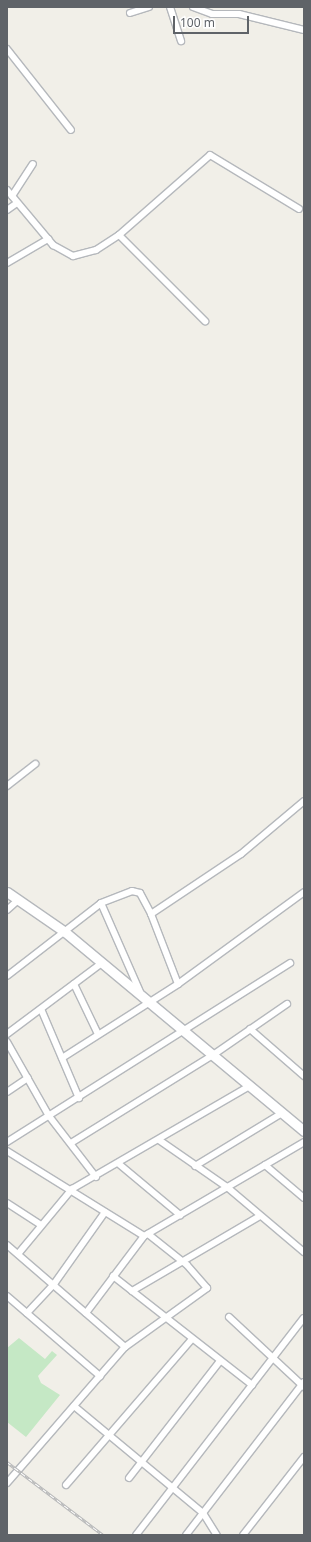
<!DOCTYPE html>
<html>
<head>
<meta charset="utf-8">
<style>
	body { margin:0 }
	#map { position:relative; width:311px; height:1542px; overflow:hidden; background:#f1efe8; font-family:"Noto Sans",sans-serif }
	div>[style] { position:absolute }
	.green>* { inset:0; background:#c5e8c5 }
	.roads { filter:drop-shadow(1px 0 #b5b8bc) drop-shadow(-1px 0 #b5b8bc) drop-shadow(0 1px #b5b8bc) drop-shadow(0 -1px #b5b8bc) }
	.street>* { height:6px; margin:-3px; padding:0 3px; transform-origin:3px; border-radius:3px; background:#fff }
	.secondary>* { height:9px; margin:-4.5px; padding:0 4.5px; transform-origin:4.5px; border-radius:4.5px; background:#fff }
	.rail>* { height:3px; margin-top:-1.5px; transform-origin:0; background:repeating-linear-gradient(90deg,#fff 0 4.5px,#b6b7b8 0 9px); box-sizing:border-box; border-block:1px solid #b6b7b8 }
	span { translate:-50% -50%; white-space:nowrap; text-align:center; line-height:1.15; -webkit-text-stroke:3px #fff; paint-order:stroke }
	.frame { position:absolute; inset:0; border:8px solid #5f6368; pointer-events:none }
	.scale { position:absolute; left:173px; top:16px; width:76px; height:18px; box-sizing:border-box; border:2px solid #5f6368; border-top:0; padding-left:5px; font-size:12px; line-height:14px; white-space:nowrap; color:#5f6368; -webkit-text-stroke:3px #fff; paint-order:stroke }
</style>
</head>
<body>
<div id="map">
	<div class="green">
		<i style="clip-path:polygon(19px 1338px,45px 1359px,52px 1351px,57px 1355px,38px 1376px,41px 1383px,60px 1395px,26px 1437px,7px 1422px,7px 1348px)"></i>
	</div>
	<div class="roads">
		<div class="street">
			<i style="left:170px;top:7px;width:36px;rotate:72deg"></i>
			<i style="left:193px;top:7px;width:20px;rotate:20deg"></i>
			<i style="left:212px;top:14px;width:27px"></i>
			<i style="left:239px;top:14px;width:67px;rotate:13.8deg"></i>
			<i style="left:130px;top:13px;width:20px;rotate:-18deg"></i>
			<i style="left:7px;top:49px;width:103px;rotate:51.7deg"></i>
			<i style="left:7px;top:190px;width:72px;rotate:50.1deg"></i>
			<i style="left:53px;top:245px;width:23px;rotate:29deg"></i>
			<i style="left:73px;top:256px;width:24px;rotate:-15deg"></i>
			<i style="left:96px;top:250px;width:27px;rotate:-33deg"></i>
			<i style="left:119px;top:235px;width:121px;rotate:-41.3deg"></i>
			<i style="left:210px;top:155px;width:104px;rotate:31.2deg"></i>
			<i style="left:12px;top:196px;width:38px;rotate:-57deg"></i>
			<i style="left:7px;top:210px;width:12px;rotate:-35deg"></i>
			<i style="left:119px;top:235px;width:122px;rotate:45deg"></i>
			<i style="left:7px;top:263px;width:48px;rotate:-30.3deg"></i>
			<i style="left:7px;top:786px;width:36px;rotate:-38deg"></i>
			<i style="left:101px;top:903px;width:97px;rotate:66.3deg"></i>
			<i style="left:7px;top:910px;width:15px;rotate:-42deg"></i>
			<i style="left:151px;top:914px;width:108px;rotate:-33.7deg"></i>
			<i style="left:241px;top:854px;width:82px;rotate:-40.1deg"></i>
			<i style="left:7px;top:976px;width:119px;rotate:-37.8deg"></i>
			<i style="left:101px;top:903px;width:33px;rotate:-21deg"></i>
			<i style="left:132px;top:891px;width:8px;rotate:14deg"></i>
			<i style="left:140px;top:893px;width:24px;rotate:62deg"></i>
			<i style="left:151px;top:914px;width:75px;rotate:68.9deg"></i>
			<i style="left:74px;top:984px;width:55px;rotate:64.4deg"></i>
			<i style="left:41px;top:1009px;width:97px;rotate:66.9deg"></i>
			<i style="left:250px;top:1029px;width:72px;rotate:41deg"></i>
			<i style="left:7px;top:1034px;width:119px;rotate:-36.8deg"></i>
			<i style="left:7px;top:1042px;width:85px;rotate:60.4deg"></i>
			<i style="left:49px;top:1116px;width:77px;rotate:52.4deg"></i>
			<i style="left:62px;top:1058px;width:138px;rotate:-32.5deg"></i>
			<i style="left:178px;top:984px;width:156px;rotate:-36.1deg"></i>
			<i style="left:7px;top:1092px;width:25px;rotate:-34deg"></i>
			<i style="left:159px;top:1140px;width:83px;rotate:34.7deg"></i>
			<i style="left:227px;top:1187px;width:101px;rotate:40.2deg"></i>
			<i style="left:7px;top:1142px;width:335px;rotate:-32.3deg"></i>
			<i style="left:71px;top:1143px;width:167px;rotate:-31.8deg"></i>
			<i style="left:213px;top:1055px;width:90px;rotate:-34.6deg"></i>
			<i style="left:7px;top:1151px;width:161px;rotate:31.8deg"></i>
			<i style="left:119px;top:1164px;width:80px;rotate:39.9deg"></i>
			<i style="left:265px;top:1165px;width:51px;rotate:40.2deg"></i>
			<i style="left:195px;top:1166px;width:102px;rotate:-31.3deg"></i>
			<i style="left:7px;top:1203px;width:40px;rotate:32.9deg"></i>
			<i style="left:7px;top:1245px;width:156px;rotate:40.8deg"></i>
			<i style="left:18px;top:1254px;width:85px;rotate:-50.3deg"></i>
			<i style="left:72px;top:1189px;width:206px;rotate:-30.1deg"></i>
			<i style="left:113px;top:1276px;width:177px;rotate:38.1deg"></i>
			<i style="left:132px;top:1291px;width:148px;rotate:-30.4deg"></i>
			<i style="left:7px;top:1296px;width:123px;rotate:40.7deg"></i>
			<i style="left:27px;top:1313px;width:40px;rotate:-47deg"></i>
			<i style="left:54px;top:1284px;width:88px;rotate:-54.7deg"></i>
			<i style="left:86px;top:1313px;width:96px;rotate:-53deg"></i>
			<i style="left:144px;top:1236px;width:186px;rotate:-30.4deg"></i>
			<i style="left:229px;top:1317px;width:103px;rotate:43deg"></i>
			<i style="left:74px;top:1406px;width:168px;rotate:39.7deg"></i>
			<i style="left:203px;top:1513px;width:26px;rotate:58deg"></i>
			<i style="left:129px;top:1478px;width:148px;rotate:-52.1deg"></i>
			<i style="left:7px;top:1483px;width:180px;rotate:-49.1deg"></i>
			<i style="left:125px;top:1347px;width:101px;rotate:-35.7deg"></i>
			<i style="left:207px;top:1288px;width:30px;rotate:-131deg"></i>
			<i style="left:187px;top:1265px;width:50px;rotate:-141.5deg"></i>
			<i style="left:66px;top:1485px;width:193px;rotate:-49.2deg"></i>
			<i style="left:136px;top:1535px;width:274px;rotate:-52.3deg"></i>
			<i style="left:186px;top:1535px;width:193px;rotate:-52.4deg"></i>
			<i style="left:243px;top:1535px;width:99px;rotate:-52deg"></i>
		</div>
		<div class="secondary">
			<i style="left:7px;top:892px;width:70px;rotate:34.6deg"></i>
			<i style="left:65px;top:932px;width:311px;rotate:39.8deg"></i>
		</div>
	</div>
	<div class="rail">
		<i style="left:7px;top:1462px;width:121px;rotate:37.2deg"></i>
	</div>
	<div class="frame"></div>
	<div class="scale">100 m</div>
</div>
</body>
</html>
